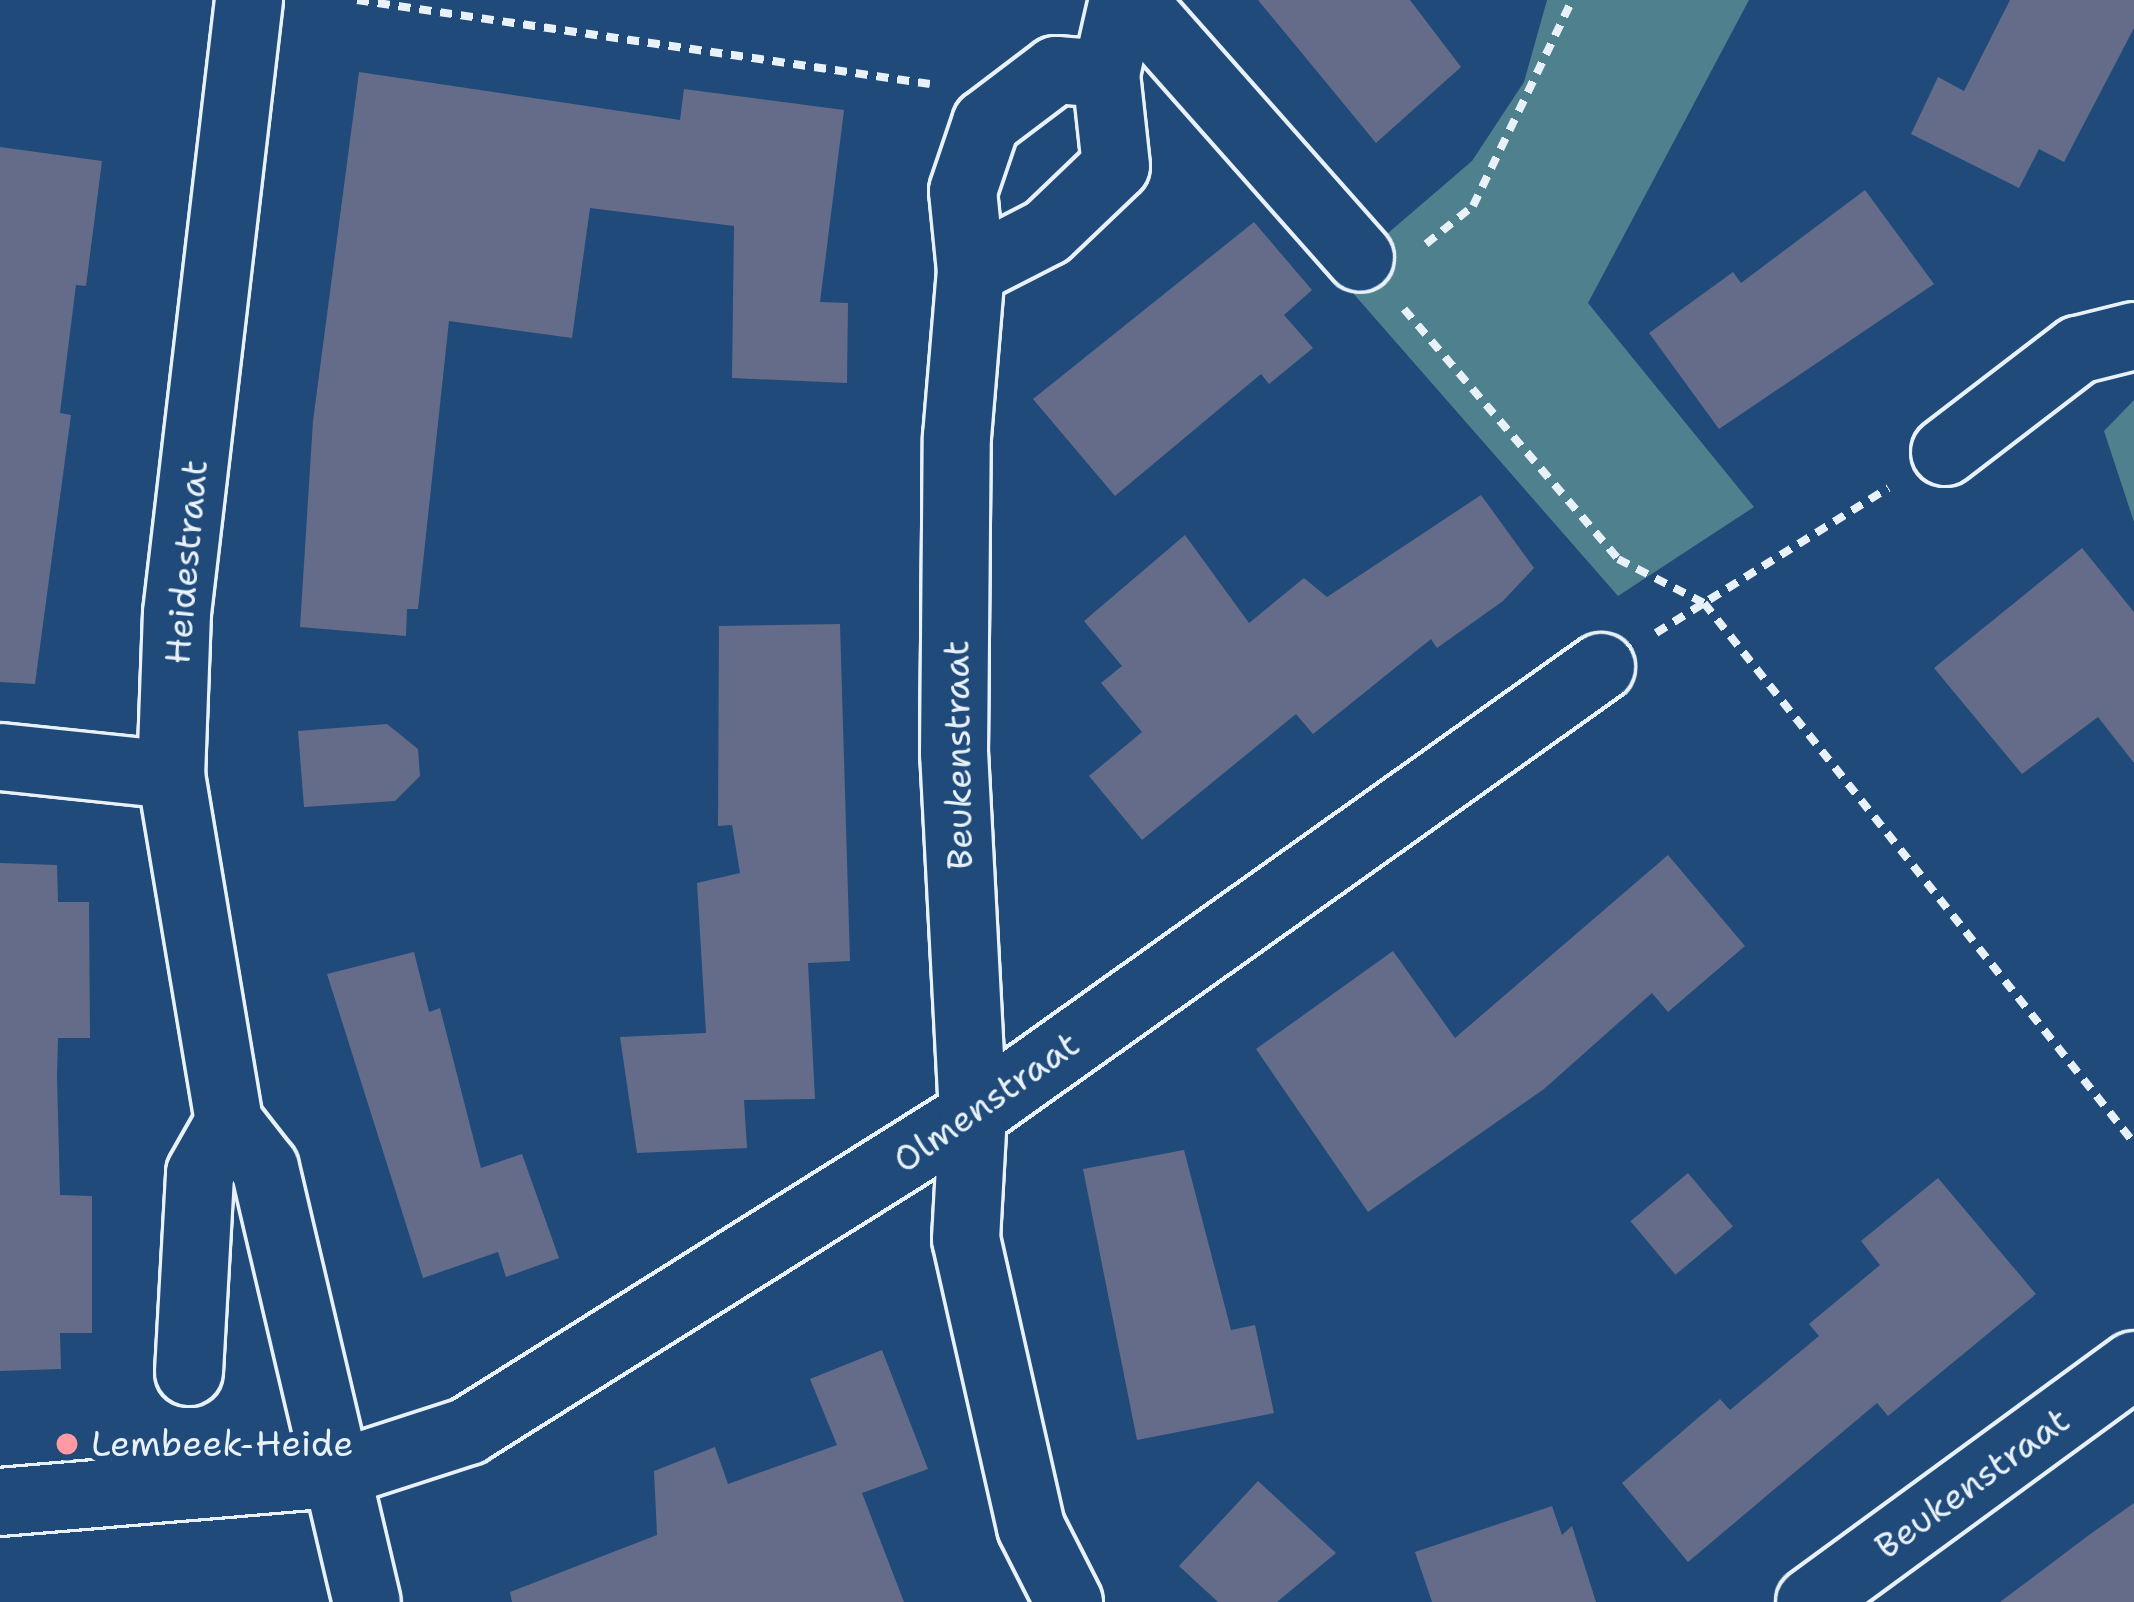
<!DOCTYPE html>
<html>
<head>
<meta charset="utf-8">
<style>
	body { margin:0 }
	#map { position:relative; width:2134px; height:1602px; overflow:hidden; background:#1f4a7a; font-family:"Shantell Sans",sans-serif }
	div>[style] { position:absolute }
	.green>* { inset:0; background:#4e818d }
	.building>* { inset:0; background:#656c89; transform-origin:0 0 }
	.path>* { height:8px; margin-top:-4px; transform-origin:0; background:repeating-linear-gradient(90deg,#e8f1f8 0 12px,transparent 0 21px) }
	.roads { filter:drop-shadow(3px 0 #e8f1f8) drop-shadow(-3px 0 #e8f1f8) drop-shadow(0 3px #e8f1f8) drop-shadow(0 -3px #e8f1f8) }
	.street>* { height:66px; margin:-33px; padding:0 33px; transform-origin:33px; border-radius:33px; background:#1f4a7a }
	.dots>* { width:33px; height:33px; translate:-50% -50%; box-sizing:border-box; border:6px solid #1f4a7a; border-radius:50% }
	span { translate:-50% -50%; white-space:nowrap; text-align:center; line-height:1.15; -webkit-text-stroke:12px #1f4a7a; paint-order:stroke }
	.street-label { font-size:36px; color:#e8f1f8 }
	.poi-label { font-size:36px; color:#e8f1f8 }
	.left { translate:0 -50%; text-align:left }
</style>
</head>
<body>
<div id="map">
	<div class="green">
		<i style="clip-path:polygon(1547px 0,1749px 0,1588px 303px,1754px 507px,1618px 596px,1338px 276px,1472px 161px,1524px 82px)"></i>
		<i style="clip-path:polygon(2134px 400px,2134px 522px,2104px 431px)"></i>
	</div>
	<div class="building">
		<i style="clip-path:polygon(1258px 0,1410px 0,1461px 67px,1376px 143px)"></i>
		<i style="clip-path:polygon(2010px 0,2134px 0,2134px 28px,2064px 162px,2039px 149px,2019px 188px,1911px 134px,1938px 77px,1964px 91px)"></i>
		<i style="clip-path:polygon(359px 72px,680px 120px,684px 89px,844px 110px,820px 302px,848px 303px,847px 383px,732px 378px,734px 226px,590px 208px,572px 338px,449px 321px,418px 609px,407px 609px,406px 636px,300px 627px,313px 421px)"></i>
		<i style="clip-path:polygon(0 147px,102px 161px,86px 286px,76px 285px,60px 413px,71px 415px,35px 684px,0 682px)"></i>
		<i style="clip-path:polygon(1865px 190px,1934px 284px,1719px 429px,1649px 333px,1733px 272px,1741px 283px)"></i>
		<i style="clip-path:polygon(1254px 222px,1312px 290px,1284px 315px,1313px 348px,1269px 384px,1261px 374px,1115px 496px,1033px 399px)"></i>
		<i style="clip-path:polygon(1481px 495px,1534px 568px,1503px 601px,1437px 648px,1431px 639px,1313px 734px,1296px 714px,1142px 840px,1089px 776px,1142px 732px,1101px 683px,1122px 666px,1084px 621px,1185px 535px,1249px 623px,1304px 578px,1327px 597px)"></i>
		<i style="clip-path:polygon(2082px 548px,2134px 612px,2134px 763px,2098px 717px,2022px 774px,1934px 668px)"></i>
		<i style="clip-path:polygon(840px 624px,850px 961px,808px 963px,815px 1099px,744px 1100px,747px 1148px,637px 1153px,620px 1037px,706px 1033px,697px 883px,740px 873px,732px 825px,718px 826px,719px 626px)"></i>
		<i style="clip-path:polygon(387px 724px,418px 749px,420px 776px,395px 801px,304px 807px,298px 731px)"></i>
		<i style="clip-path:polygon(1668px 855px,1745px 946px,1668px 1012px,1652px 993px,1544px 1089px,1368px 1212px,1256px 1049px,1393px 951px,1455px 1038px)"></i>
		<i style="clip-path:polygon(0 863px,57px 865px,58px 902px,89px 902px,90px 1038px,58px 1038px,57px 1076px,60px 1195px,92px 1196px,92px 1333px,60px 1333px,61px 1369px,0 1371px)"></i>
		<i style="clip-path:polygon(414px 952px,429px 1012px,440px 1008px,481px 1168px,522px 1154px,559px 1258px,506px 1277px,498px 1252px,423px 1278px,327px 974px)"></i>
		<i style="clip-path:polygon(1184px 1150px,1231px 1330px,1255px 1325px,1274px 1413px,1137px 1440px,1083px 1169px)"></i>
		<i style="left:1688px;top:1173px;width:70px;height:75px;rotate:50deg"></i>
		<i style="clip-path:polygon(1938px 1178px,2036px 1294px,1888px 1416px,1877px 1403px,1688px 1562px,1622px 1483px,1720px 1399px,1730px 1410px,1819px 1336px,1809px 1324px,1880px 1265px,1861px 1241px)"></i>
		<i style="clip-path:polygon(882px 1350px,928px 1469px,862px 1493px,904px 1602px,512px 1602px,510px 1592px,657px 1535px,654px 1471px,715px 1447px,728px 1484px,837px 1445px,810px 1379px)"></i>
		<i style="clip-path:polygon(1258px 1481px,1336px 1553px,1277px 1602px,1218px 1602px,1179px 1566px)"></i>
		<i style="clip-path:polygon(2134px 1503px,2134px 1602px,2000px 1602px,2089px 1535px)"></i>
		<i style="clip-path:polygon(1552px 1506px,1562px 1535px,1572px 1526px,1596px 1602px,1432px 1602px,1415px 1552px)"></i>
	</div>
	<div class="path">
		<i style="left:357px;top:0;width:579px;rotate:8.34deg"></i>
		<i style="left:1426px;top:244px;width:60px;rotate:-39deg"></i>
		<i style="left:1473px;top:206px;width:229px;rotate:-64.3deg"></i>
		<i style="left:1404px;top:309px;width:329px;rotate:49.4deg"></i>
		<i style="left:1618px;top:559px;width:97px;rotate:27.1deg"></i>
		<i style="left:1704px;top:603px;width:690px;rotate:51.47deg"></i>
		<i style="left:1656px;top:633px;width:274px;rotate:-32deg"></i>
	</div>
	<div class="roads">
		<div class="street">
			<i style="left:249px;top:0;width:617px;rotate:96.7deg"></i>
			<i style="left:177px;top:613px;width:162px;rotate:92.1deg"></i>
			<i style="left:171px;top:775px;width:352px;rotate:80.5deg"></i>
			<i style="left:229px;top:1122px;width:58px;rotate:52deg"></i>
			<i style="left:265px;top:1168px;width:446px;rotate:76.8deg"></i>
			<i style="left:1132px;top:0;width:344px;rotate:48.5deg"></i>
			<i style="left:971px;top:271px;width:80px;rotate:-95.7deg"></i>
			<i style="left:963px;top:191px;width:72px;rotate:-71.3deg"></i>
			<i style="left:986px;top:123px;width:88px;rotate:-37.1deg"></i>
			<i style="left:1056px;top:70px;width:50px;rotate:4.6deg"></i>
			<i style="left:1945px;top:452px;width:168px;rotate:-37.5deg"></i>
			<i style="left:2078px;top:350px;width:58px;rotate:-14deg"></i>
			<i style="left:0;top:757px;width:172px;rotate:6deg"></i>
			<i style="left:189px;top:1372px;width:199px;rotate:-86.8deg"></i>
			<i style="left:200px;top:1173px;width:59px;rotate:-60.4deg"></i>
			<i style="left:0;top:1502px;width:337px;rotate:-4.8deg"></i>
			<i style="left:336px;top:1474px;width:139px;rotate:-18deg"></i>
			<i style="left:468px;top:1431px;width:596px;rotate:-32.12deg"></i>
			<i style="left:973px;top:1114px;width:771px;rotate:-35.44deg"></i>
			<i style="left:1069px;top:1602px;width:84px;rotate:-116.9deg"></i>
			<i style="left:1031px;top:1527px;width:295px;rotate:-102.7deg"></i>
			<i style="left:966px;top:1239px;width:125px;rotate:-86.8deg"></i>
			<i style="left:973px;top:1114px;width:361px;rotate:-93deg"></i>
			<i style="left:954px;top:754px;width:317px;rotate:-89.5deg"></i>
			<i style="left:957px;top:437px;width:167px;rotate:-85.2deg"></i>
			<i style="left:971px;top:271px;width:85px;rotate:-27.2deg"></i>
			<i style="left:1047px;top:232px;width:95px;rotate:-43.7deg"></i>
			<i style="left:1116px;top:166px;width:93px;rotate:-96.2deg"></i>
			<i style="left:1106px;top:74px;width:76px;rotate:-77.1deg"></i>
			<i style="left:1810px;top:1602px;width:401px;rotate:-36.2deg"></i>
		</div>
	</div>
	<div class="dots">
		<i style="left:67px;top:1444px;background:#ff9aa2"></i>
	</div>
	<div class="street-label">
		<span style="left:186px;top:562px;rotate:-85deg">Heidestraat</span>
		<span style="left:958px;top:755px;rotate:-91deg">Beukenstraat</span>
		<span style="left:986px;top:1102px;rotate:-35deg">Olmenstraat</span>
		<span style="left:1972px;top:1483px;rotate:-36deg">Beukenstraat</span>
	</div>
	<div class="poi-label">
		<span class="left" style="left:91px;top:1444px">Lembeek Heide</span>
	</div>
</div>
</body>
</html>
